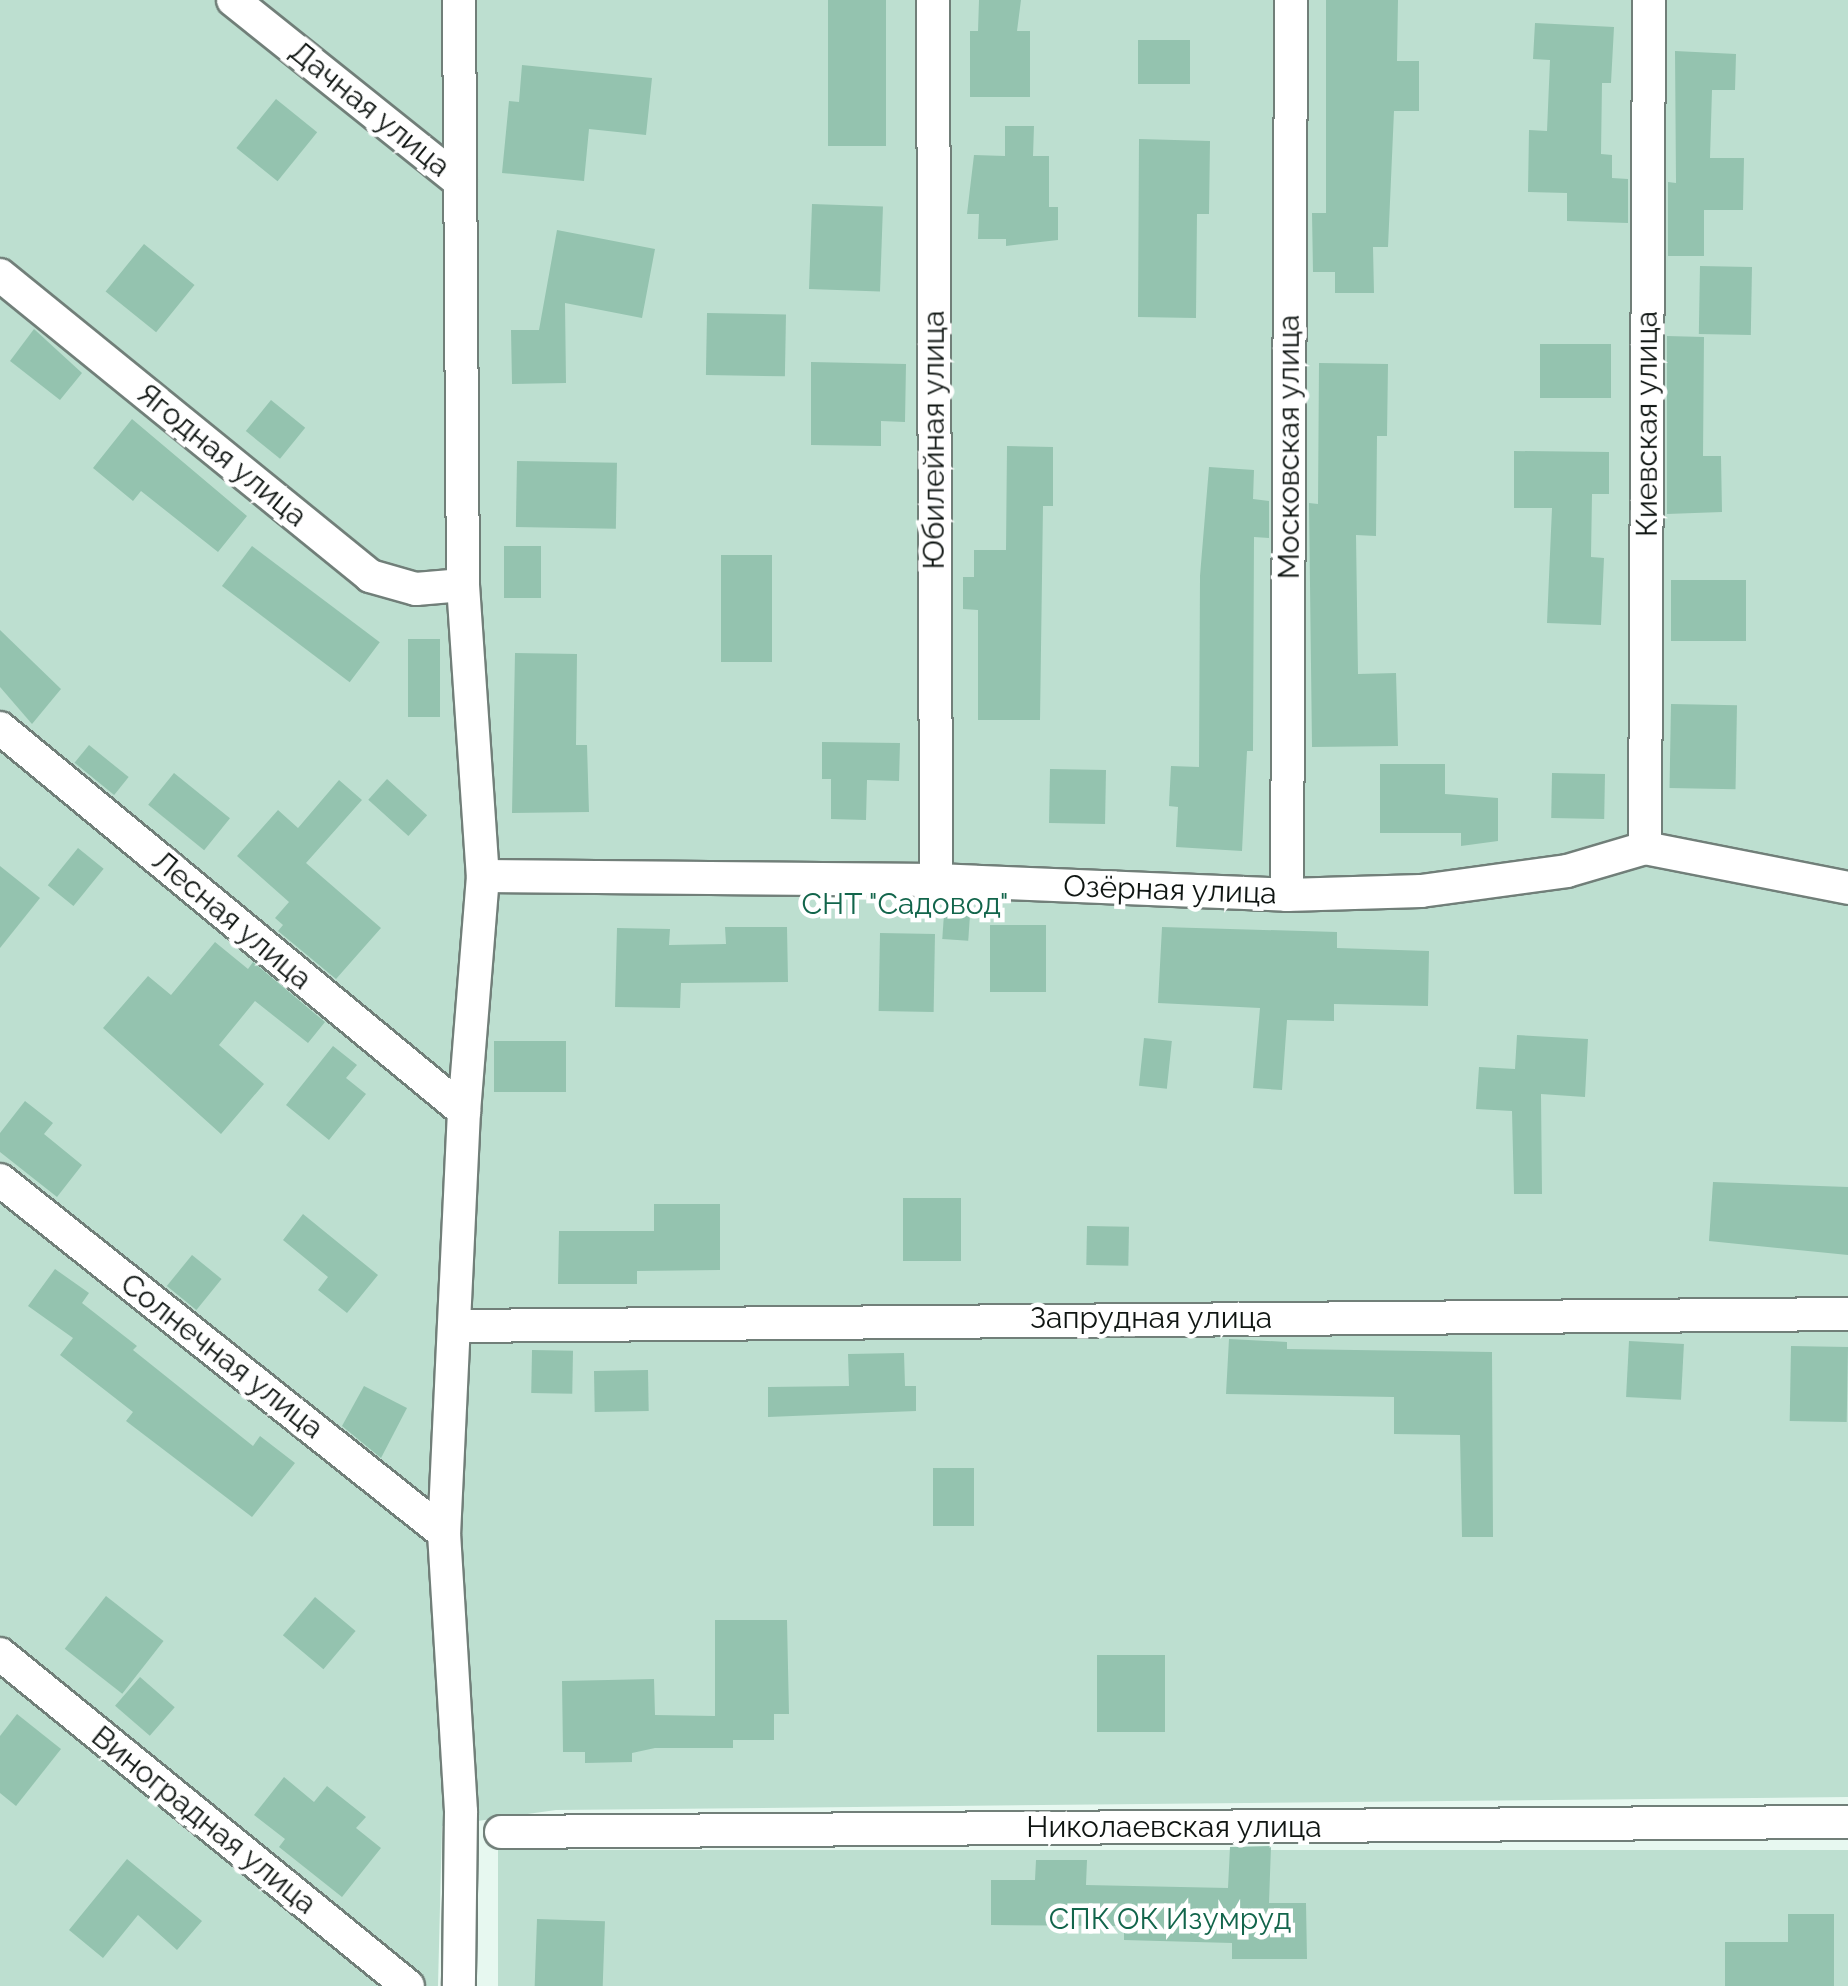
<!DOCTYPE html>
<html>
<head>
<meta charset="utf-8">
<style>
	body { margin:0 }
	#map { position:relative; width:1848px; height:1986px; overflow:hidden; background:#e7f8f0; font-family:Raleway,sans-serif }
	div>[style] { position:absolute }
	.green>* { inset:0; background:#bddfd0; transform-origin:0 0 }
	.building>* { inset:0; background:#94c3af; transform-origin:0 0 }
	.roads { filter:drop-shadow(2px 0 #717f79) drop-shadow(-2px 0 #717f79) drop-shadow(0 2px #717f79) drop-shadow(0 -2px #717f79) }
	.minor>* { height:32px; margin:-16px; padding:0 16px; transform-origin:16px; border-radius:16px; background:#fff }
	span { translate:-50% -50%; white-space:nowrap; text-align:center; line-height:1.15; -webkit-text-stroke:9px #fff; paint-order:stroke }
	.street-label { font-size:30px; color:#101613 }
	.park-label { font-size:30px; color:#12654b }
</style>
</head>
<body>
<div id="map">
	<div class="green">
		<i style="clip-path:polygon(0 0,1848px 0,1848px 1797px,556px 1810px,442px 1826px,438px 1986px,0 1986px)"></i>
		<i style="left:1848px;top:1850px;width:136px;height:1350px;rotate:90deg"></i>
	</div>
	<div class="building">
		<i style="left:828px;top:0;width:58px;height:146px"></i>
		<i style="clip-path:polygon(979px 0,1021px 0,1017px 31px,1030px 31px,1030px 97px,970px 97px,970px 31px,978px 31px)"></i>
		<i style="clip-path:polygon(1326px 0,1398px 0,1397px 61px,1419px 61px,1419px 111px,1394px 111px,1388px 247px,1373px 247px,1374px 293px,1335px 293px,1335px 272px,1313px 272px,1312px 213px,1326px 213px)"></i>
		<i style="clip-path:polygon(1535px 23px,1614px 27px,1611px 83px,1602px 83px,1601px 154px,1612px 155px,1612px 178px,1628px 179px,1628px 223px,1567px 221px,1567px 193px,1528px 192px,1529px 130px,1547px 131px,1550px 60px,1533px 59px)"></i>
		<i style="left:1138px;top:40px;width:52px;height:44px"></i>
		<i style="clip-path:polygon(1675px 51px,1736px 54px,1735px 90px,1712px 90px,1710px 158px,1744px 158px,1743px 210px,1704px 210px,1704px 256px,1668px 256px,1668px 182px,1676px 183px)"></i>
		<i style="clip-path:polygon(522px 65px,652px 78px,646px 135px,589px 129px,584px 181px,502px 173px,509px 101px,519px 102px)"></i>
		<i style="left:276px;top:99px;width:53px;height:63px;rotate:39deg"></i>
		<i style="clip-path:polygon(1005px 126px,1034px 126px,1033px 156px,1049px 156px,1049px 207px,1058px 207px,1058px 240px,1006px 246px,1006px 239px,978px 239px,979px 214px,967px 214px,974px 155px,1005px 156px)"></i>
		<i style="clip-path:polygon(1139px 139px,1210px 141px,1209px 214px,1197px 214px,1196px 318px,1138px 317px)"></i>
		<i style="left:812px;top:204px;width:71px;height:85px;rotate:2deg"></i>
		<i style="clip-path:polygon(557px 230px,655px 249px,642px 318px,565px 303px,566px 383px,512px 384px,511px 330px,539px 330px)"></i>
		<i style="left:144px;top:244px;width:65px;height:61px;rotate:39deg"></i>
		<i style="left:1700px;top:266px;width:52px;height:68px;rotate:1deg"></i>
		<i style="left:707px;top:313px;width:79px;height:62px;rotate:1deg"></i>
		<i style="clip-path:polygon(34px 329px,82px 373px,60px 400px,10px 361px)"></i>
		<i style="clip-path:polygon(1667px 336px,1704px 337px,1703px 456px,1721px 456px,1722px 512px,1667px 514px)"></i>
		<i style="left:1540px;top:344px;width:71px;height:54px"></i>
		<i style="clip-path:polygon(811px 362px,906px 364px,905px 422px,881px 421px,881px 446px,811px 445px)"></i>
		<i style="clip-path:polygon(1319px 363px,1388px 364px,1387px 436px,1377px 436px,1376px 536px,1356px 535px,1358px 674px,1396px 673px,1398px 746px,1312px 747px,1309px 503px,1318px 504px)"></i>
		<i style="left:271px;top:400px;width:44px;height:40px;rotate:39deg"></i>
		<i style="clip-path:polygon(132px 419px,247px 516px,218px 552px,141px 491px,133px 501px,93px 468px)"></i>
		<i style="clip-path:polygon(1007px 446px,1053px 447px,1053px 506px,1043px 506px,1040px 720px,978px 720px,978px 610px,963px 609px,963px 577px,974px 577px,974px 550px,1006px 550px)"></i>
		<i style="clip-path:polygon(1514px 451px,1609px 452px,1609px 494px,1592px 494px,1591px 557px,1604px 558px,1601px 625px,1547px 623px,1552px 508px,1514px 508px)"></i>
		<i style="left:517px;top:461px;width:100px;height:66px;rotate:1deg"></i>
		<i style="clip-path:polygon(1209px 467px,1254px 470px,1253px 499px,1269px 501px,1269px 538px,1254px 537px,1253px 751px,1247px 751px,1242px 851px,1176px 847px,1178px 807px,1169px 806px,1171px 766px,1199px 767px,1200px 576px)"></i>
		<i style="left:252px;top:546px;width:160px;height:50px;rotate:37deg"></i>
		<i style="left:504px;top:546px;width:37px;height:52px"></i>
		<i style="left:721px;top:555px;width:51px;height:107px"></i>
		<i style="left:1671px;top:580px;width:75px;height:61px"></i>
		<i style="clip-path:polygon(0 630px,61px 689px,32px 724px,0 687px)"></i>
		<i style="left:408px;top:639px;width:32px;height:78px"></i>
		<i style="clip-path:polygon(515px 653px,577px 654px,576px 745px,587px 745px,589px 812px,512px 813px)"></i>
		<i style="left:1671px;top:704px;width:66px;height:84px;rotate:1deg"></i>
		<i style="clip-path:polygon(822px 742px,900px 743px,899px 781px,867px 780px,866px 820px,831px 819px,831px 779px,822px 779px)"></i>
		<i style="left:89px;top:745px;width:51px;height:23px;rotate:39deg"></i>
		<i style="clip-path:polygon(1380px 764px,1445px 764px,1445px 794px,1498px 798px,1498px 841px,1461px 846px,1461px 833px,1380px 833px)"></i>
		<i style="left:1050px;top:769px;width:56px;height:54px;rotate:1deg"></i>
		<i style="left:174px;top:773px;width:72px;height:41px;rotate:39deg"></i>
		<i style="left:1552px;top:773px;width:53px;height:45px;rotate:1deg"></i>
		<i style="left:387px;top:779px;width:54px;height:28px;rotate:42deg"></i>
		<i style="clip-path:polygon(339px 780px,362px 800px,306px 863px,381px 928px,336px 979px,278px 931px,283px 925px,275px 918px,289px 902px,237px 856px,278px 810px,298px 828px)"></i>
		<i style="left:78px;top:848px;width:33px;height:48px;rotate:39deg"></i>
		<i style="clip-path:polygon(0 866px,40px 898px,0 948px)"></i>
		<i style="left:945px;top:900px;width:26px;height:39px;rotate:4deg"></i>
		<i style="left:990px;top:925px;width:56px;height:67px"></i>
		<i style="clip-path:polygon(725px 927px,787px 927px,788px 982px,681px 983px,680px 1008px,615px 1007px,617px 928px,670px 929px,669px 945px,726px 944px)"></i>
		<i style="clip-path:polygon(1162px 927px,1337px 932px,1337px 948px,1429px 951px,1428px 1006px,1334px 1004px,1334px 1021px,1287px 1020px,1282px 1090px,1253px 1088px,1260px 1008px,1158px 1003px)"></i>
		<i style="left:880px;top:933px;width:55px;height:78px;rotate:1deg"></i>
		<i style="clip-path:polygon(215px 942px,248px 969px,253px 962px,325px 1022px,308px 1043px,255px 1001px,219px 1045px,264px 1084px,221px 1134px,103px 1028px,148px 976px,171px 995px)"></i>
		<i style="clip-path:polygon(1517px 1035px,1588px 1039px,1585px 1097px,1541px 1094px,1542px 1194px,1514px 1194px,1512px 1111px,1476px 1109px,1479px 1067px,1515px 1069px)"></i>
		<i style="left:1144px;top:1038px;width:28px;height:48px;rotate:6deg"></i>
		<i style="left:494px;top:1041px;width:72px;height:51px"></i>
		<i style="clip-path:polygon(333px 1046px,357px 1065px,346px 1078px,366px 1094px,329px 1140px,286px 1105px)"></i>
		<i style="clip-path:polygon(25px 1101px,53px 1123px,44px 1134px,82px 1165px,57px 1197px,0 1152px,0 1133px)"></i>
		<i style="clip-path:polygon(1713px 1182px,1848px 1187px,1848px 1255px,1709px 1241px)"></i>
		<i style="left:903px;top:1198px;width:58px;height:63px"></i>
		<i style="clip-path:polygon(654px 1204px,720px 1204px,720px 1270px,637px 1271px,637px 1284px,558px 1284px,559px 1231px,654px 1231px)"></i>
		<i style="clip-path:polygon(303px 1214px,378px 1275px,347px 1313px,318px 1290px,328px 1277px,283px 1240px)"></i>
		<i style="left:1087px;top:1226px;width:42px;height:39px;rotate:1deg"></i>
		<i style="left:192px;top:1255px;width:38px;height:40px;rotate:39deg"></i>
		<i style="clip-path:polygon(55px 1269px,89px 1293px,82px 1303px,137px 1346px,133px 1350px,253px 1446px,260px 1436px,295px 1463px,252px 1517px,126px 1421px,133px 1412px,60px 1355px,73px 1338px,28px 1306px)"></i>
		<i style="clip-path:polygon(1229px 1339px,1287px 1342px,1287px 1349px,1492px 1352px,1493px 1537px,1462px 1537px,1460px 1435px,1394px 1434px,1394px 1397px,1226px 1394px)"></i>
		<i style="left:1629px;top:1341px;width:55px;height:56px;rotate:3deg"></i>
		<i style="left:1791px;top:1346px;width:57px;height:75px;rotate:1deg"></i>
		<i style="left:532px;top:1350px;width:41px;height:43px;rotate:1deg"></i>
		<i style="clip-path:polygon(904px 1353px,905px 1386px,916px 1386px,916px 1411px,768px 1417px,768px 1387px,849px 1386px,848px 1354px)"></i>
		<i style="left:648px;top:1370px;width:41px;height:54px;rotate:89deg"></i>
		<i style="clip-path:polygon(364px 1386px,407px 1408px,381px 1458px,342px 1426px)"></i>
		<i style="left:933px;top:1468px;width:41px;height:58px"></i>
		<i style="left:106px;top:1596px;width:73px;height:67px;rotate:38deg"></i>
		<i style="left:315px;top:1597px;width:53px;height:50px;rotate:40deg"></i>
		<i style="clip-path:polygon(715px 1620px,787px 1620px,789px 1714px,774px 1714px,774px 1740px,733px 1740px,733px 1748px,655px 1748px,632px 1753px,632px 1762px,585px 1763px,585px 1752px,563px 1752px,562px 1681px,654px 1679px,655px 1715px,715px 1716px)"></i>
		<i style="left:1097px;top:1655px;width:68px;height:77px"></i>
		<i style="left:140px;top:1677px;width:46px;height:38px;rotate:41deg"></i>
		<i style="clip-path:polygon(17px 1714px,61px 1749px,16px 1806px,0 1793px,0 1736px)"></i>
		<i style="clip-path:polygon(284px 1777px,314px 1802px,327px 1786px,366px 1817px,356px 1828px,381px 1848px,342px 1897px,279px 1847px,285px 1839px,254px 1815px)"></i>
		<i style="clip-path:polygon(1271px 1846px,1269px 1903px,1306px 1903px,1307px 1959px,1232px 1959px,1232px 1943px,1124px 1940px,1124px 1926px,991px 1925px,991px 1880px,1035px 1880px,1036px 1860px,1087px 1860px,1086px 1885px,1228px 1888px,1230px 1847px)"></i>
		<i style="clip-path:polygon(127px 1859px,202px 1921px,177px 1950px,138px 1915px,103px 1958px,69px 1930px)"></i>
		<i style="clip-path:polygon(1788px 1914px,1834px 1914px,1834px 1986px,1725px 1986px,1725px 1942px,1788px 1942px)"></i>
		<i style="left:537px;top:1919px;width:68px;height:67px;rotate:2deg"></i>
	</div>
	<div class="roads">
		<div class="minor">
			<i style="left:233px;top:0;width:290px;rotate:38.7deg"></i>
			<i style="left:459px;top:0;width:585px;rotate:89.61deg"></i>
			<i style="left:463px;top:585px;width:292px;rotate:86.1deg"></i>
			<i style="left:483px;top:876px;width:236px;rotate:94.6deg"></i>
			<i style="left:464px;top:1111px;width:422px;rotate:92.7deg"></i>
			<i style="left:444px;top:1533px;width:280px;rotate:86.5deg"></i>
			<i style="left:461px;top:1812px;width:174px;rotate:90.7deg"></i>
			<i style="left:933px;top:0;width:880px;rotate:89.8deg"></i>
			<i style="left:0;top:275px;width:477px;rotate:39.1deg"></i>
			<i style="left:370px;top:576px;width:48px;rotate:15.8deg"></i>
			<i style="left:416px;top:589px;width:47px;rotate:-4.9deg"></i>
			<i style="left:0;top:728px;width:602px;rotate:39.54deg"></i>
			<i style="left:1645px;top:848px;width:848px;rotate:-89.73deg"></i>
			<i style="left:483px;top:876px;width:453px;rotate:0.5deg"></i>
			<i style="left:936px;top:880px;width:351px;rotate:2.4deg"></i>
			<i style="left:1287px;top:895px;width:134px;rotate:-1.7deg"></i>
			<i style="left:1421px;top:891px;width:147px;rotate:-7.8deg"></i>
			<i style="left:1567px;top:871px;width:81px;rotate:-16.4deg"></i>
			<i style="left:1645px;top:848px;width:207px;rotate:11.1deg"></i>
			<i style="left:1287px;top:895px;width:895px;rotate:-89.74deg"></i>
			<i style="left:0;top:1180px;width:567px;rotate:38.49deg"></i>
			<i style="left:454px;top:1326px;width:1394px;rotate:-0.49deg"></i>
			<i style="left:0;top:1654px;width:526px;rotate:39.14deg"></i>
			<i style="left:501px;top:1832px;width:1347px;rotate:-0.43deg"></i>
		</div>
	</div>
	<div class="street-label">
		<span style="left:370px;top:109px;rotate:39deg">Дачная улица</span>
		<span style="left:1647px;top:424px;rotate:-90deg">Киевская улица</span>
		<span style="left:934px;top:440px;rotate:-90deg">Юбилейная улица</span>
		<span style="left:1289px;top:447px;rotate:-90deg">Московская улица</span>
		<span style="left:222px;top:455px;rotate:39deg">Ягодная улица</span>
		<span style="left:1170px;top:890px;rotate:2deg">Озёрная улица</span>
		<span style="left:232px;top:920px;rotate:40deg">Лесная улица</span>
		<span style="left:1151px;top:1318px">Запрудная улица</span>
		<span style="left:222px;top:1356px;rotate:38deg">Солнечная улица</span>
		<span style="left:204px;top:1820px;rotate:39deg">Виноградная улица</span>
		<span style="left:1174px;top:1827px">Николаевская улица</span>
	</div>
	<div class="park-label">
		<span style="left:905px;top:904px">СНТ "Садовод"</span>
		<span style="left:1170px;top:1919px">СПК ОК Изумруд</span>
	</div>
</div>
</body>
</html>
